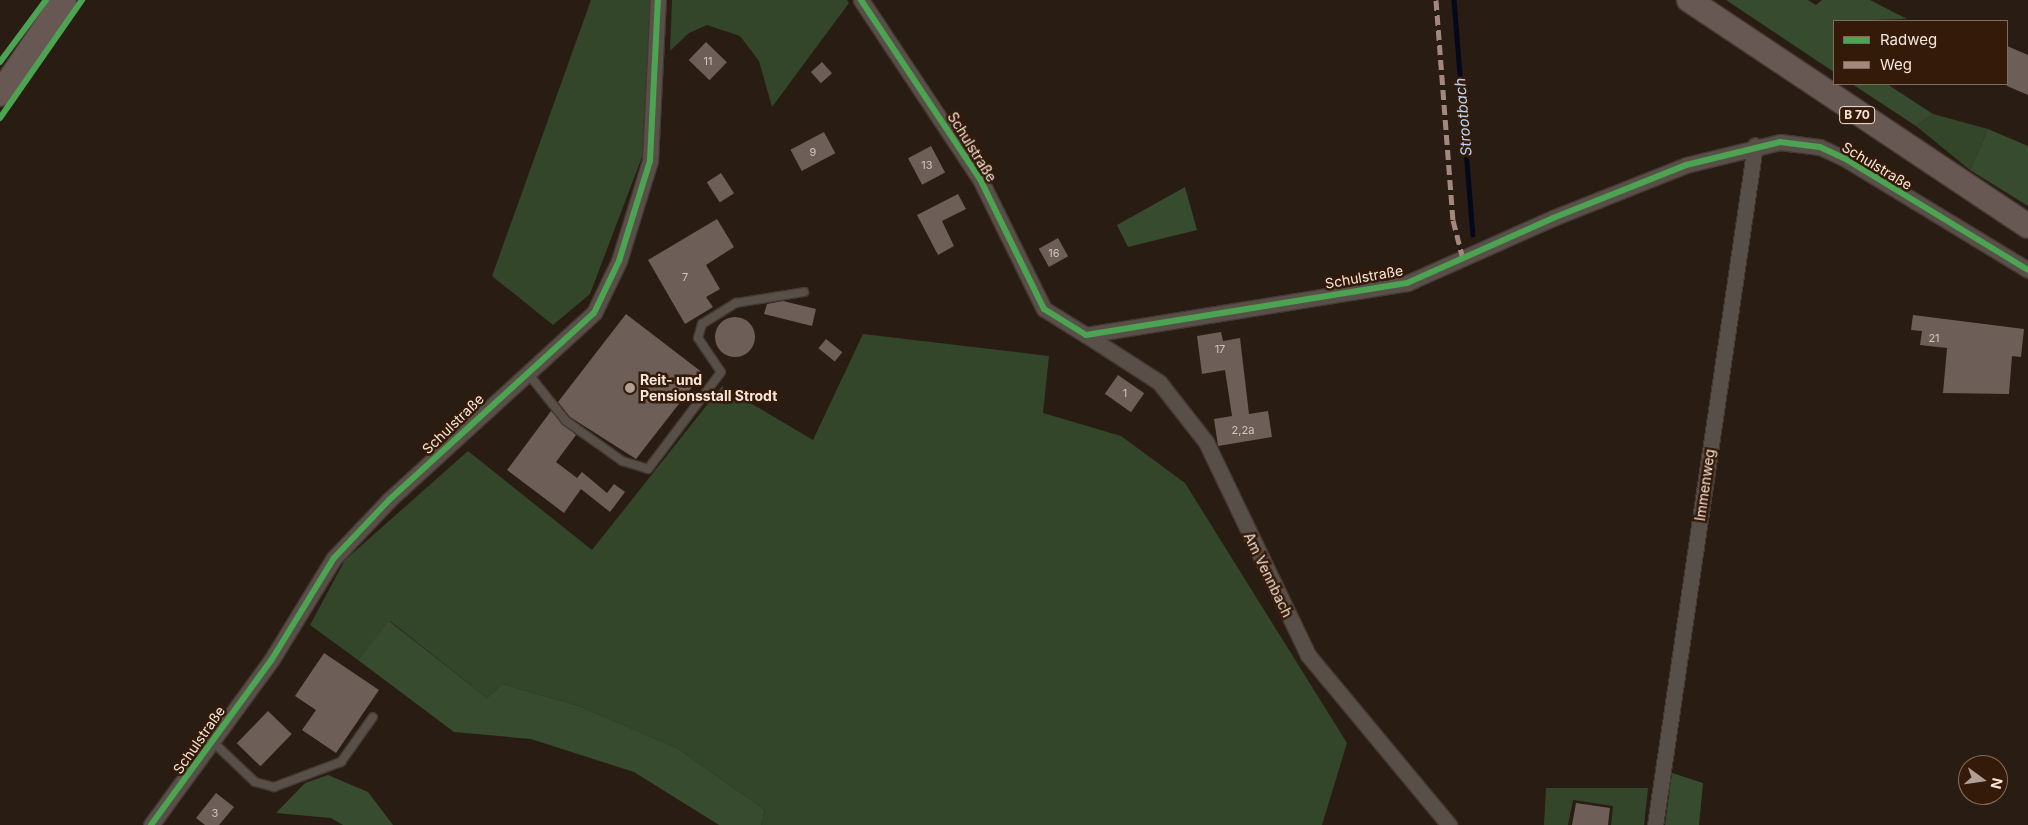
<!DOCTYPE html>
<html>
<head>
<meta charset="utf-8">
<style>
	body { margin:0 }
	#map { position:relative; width:2028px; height:825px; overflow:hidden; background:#291c13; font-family:Inter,sans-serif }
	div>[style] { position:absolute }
	.green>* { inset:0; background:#33462a }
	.forest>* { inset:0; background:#374b2e }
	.stream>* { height:4.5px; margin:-2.25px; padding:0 2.25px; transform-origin:2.25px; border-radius:2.25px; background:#04081d }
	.building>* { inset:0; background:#6d5e58; transform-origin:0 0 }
	.round { border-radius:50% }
	.roads { filter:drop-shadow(1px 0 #443832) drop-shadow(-1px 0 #443832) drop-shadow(0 1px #443832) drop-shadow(0 -1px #443832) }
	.lane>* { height:8px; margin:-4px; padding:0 4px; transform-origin:4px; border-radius:4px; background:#594f49 }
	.street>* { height:15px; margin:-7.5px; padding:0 7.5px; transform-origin:7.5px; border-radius:7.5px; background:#594f49 }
	.primary>* { height:24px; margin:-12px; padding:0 12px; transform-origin:12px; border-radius:12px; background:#685854 }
	.quiet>* { height:5px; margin-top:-2.5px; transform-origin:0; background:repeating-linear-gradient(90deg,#a5887d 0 10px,transparent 0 15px) }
	.cycleway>* { height:6px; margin:-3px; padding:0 3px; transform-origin:3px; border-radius:3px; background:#4ca352 }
	.dots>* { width:14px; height:14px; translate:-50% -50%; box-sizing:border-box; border:2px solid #331a09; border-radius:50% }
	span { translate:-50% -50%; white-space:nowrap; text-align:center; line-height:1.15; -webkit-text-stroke:5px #331a09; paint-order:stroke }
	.number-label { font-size:11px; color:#d5c4ba }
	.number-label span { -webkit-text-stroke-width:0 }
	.shield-label span { padding:1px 4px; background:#331a09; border:1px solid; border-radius:4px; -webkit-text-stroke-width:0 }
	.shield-label { font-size:12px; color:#f8e6db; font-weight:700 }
	.street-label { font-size:14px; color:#f8e6db }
	.poi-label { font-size:14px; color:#f8e6db; font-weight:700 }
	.left { translate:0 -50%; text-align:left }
	.water-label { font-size:15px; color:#b7d4f4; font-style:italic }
	.legend { position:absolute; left:1833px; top:20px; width:175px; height:65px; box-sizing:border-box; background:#331a09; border:1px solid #826c5d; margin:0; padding:6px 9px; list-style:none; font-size:15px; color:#f8e6db }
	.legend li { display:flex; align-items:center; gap:10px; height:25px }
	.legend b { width:25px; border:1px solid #826c5d }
	.north { position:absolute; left:1958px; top:755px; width:50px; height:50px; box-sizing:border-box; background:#331a09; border:1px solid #826c5d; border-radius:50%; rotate:104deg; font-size:14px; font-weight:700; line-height:20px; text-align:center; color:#f8e6db }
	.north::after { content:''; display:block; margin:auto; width:18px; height:22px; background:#b09f95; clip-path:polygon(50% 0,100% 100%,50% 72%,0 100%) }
</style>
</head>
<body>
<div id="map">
	<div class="green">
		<i style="clip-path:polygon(591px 0,650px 0,642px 157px,590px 294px,553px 325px,492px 276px)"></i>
		<i style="clip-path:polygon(672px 0,847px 0,849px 3px,772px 107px,759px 61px,740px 36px,707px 25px,689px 33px,670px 51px)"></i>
		<i style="clip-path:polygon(1933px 114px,1988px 129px,1970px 170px,1916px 126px)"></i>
		<i style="clip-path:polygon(863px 334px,1049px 356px,1043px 413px,1121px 436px,1185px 483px,1347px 743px,1322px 825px,761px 825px,765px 810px,677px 748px,579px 706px,502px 684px,487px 698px,390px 621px,358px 660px,310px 625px,345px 560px,468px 451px,592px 550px,722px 386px,813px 440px)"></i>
		<i style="clip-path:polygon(1546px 788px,1648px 788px,1644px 825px,1611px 825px,1613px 806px,1573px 800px,1568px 825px,1544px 825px)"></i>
	</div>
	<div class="forest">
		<i style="clip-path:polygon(1726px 0,1808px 0,1816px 5px,1822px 0,1870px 0,1907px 19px,1834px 21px,1834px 72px)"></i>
		<i style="clip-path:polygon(1852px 84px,1887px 84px,1933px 114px,1916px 126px)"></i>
		<i style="clip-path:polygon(1988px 129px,2028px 146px,2028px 206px,1970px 170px)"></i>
		<i style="clip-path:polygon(1185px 187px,1197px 230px,1128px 247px,1117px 225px)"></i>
		<i style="clip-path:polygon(389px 621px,487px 698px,502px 684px,579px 706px,677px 748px,765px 810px,761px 825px,719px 825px,634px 772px,531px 739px,454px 732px,358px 660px)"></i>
		<i style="clip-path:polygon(1672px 773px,1703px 783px,1699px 825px,1665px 825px)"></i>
		<i style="clip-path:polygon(328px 775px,368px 792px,393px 825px,343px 825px,331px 818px,276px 813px,305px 783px)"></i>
	</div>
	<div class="stream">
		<i style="left:1454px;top:0;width:235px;rotate:85.4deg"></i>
	</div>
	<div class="building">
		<i style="left:706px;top:42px;width:29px;height:25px;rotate:44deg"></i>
		<i style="clip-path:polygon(2007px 46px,2028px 55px,2028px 95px,2007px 86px)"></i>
		<i style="left:822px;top:62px;width:15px;height:15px;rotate:48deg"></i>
		<i style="left:824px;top:132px;width:24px;height:38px;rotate:62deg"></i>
		<i style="left:931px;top:146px;width:30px;height:26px;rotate:62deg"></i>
		<i style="left:721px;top:173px;width:24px;height:17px;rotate:57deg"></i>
		<i style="clip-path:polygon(958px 194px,966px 209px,942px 221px,954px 246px,938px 255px,917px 215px)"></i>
		<i style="clip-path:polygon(717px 219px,734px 247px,706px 265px,720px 289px,706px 297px,713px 307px,685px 324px,648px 260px)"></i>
		<i style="left:1058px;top:238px;width:21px;height:22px;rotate:61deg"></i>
		<i style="clip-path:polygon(783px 301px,816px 309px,812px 326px,764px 314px,767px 304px)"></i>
		<i style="clip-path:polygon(626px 314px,703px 373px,636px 459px,570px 417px,558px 402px)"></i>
		<i style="clip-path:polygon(1913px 315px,2024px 329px,2021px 357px,2012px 356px,2009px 394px,1943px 393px,1947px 348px,1920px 345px,1922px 331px,1911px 330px)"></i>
		<i class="round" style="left:715px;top:317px;width:40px;height:40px"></i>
		<i style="clip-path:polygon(1221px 332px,1223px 341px,1240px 338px,1249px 414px,1268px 411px,1272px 437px,1218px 446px,1214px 419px,1232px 416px,1225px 370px,1202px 374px,1197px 336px)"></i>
		<i style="left:826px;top:339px;width:21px;height:12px;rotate:39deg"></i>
		<i style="left:1118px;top:375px;width:32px;height:23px;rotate:35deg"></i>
		<i style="clip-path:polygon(551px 411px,576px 435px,556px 462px,577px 478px,582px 472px,607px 493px,614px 484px,625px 492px,610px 512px,581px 489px,564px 513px,507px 470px)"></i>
		<i style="clip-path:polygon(324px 653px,379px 690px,336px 753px,302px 730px,316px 710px,295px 696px)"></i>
		<i style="left:268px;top:711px;width:33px;height:45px;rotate:44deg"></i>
		<i style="clip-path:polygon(216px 793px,234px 807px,219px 825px,205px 825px,196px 818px)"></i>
		<i style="clip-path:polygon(1576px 803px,1610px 808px,1608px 825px,1572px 825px)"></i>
	</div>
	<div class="roads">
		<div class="lane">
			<i style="left:526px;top:371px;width:64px;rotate:51.3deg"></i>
			<i style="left:566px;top:421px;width:69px;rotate:35.5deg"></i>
			<i style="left:622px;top:461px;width:27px;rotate:17deg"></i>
			<i style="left:648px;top:469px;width:121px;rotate:-53deg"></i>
			<i style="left:721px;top:372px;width:41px;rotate:-124.1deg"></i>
			<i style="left:698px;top:338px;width:15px;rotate:-74deg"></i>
			<i style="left:702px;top:324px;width:40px;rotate:-32deg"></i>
			<i style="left:736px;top:303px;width:69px;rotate:-9.2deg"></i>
			<i style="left:213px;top:742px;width:58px;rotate:43.6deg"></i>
			<i style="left:255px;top:782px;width:20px;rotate:15deg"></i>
			<i style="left:274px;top:787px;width:72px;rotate:-20.5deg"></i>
			<i style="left:341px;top:762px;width:55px;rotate:-54.6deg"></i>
		</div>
		<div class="street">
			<i style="left:861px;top:0;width:215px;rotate:56.4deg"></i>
			<i style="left:980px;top:179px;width:145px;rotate:63.8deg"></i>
			<i style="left:1044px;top:309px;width:49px;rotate:31.8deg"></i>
			<i style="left:1086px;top:335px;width:325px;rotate:-9.2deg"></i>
			<i style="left:1407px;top:283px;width:160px;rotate:-24deg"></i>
			<i style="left:1553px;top:218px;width:143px;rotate:-21.7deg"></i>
			<i style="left:1686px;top:165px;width:97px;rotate:-13.7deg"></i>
			<i style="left:1780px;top:142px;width:40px;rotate:7.1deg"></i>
			<i style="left:1820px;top:147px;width:26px;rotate:25deg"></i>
			<i style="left:1844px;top:158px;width:215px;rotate:31.3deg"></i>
			<i style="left:1086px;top:335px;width:87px;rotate:32.8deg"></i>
			<i style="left:1159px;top:382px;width:76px;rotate:51.9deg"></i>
			<i style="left:1206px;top:442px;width:236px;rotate:64.4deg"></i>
			<i style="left:1308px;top:655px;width:221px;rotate:50.3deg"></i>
			<i style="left:151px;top:825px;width:205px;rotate:-53.9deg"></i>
			<i style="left:272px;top:659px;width:119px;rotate:-58.5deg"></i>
			<i style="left:334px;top:558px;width:80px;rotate:-46.5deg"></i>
			<i style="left:389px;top:500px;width:277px;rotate:-42.4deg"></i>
			<i style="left:594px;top:313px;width:58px;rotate:-64.3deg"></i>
			<i style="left:619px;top:261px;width:105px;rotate:-72.8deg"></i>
			<i style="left:650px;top:161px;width:161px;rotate:-87.2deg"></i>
			<i style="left:1655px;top:825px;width:687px;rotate:-81.63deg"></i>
		</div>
		<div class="primary">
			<i style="left:1689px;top:0;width:407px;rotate:33.7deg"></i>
			<i style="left:0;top:94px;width:114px;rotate:-55.8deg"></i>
		</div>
	</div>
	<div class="quiet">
		<i style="left:1436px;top:0;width:221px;rotate:85.6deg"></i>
		<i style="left:1453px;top:220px;width:40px;rotate:75.6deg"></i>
	</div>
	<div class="cycleway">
		<i style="left:861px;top:0;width:215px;rotate:56.4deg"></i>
		<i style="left:980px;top:179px;width:145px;rotate:63.8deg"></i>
		<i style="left:1044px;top:309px;width:49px;rotate:31.8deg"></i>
		<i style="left:1086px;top:335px;width:325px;rotate:-9.2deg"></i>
		<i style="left:1407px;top:283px;width:160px;rotate:-24deg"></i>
		<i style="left:1553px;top:218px;width:143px;rotate:-21.7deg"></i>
		<i style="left:1686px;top:165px;width:97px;rotate:-13.7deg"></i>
		<i style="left:1780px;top:142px;width:40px;rotate:7.1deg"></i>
		<i style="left:1820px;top:147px;width:26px;rotate:25deg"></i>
		<i style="left:1844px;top:158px;width:215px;rotate:31.3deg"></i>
		<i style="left:0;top:62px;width:77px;rotate:-53.4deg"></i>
		<i style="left:0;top:118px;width:144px;rotate:-55.2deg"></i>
		<i style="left:151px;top:825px;width:205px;rotate:-53.9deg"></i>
		<i style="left:272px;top:659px;width:119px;rotate:-58.5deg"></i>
		<i style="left:334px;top:558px;width:80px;rotate:-46.5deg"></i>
		<i style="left:389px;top:500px;width:277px;rotate:-42.4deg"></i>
		<i style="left:594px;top:313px;width:58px;rotate:-64.3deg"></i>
		<i style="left:619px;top:261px;width:105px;rotate:-72.8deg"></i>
		<i style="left:650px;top:161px;width:161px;rotate:-87.2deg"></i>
	</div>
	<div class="dots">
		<i style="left:630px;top:388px;background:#b09f95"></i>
	</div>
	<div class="number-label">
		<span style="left:708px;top:61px">11</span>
		<span style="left:813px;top:152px">9</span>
		<span style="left:927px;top:165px">13</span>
		<span style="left:1054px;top:253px">16</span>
		<span style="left:685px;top:277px">7</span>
		<span style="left:1934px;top:338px">21</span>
		<span style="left:1220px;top:349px">17</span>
		<span style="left:1125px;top:393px">1</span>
		<span style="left:1243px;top:430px">2,2a</span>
		<span style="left:215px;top:813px">3</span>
	</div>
	<div class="shield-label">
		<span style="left:1857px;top:115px">B 70</span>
	</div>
	<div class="street-label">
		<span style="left:972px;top:147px;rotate:58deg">Schulstraße</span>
		<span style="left:1877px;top:166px;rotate:31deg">Schulstraße</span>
		<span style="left:1364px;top:277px;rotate:-10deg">Schulstraße</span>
		<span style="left:453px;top:424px;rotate:-44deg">Schulstraße</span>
		<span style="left:1705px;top:485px;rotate:-82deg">Immenweg</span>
		<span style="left:1268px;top:575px;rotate:64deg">Am Vennbach</span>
		<span style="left:199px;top:740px;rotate:-55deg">Schulstraße</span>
	</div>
	<div class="poi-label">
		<span class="left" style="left:640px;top:388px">Reit- und<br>Pensionsstall Strodt</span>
	</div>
	<div class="water-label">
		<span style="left:1463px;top:117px;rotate:-95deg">Strootbach</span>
	</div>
	<ul class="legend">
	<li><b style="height:6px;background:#4ca352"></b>Radweg</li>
	<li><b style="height:6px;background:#a5887d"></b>Weg</li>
	</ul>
	<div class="north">N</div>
</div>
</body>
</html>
